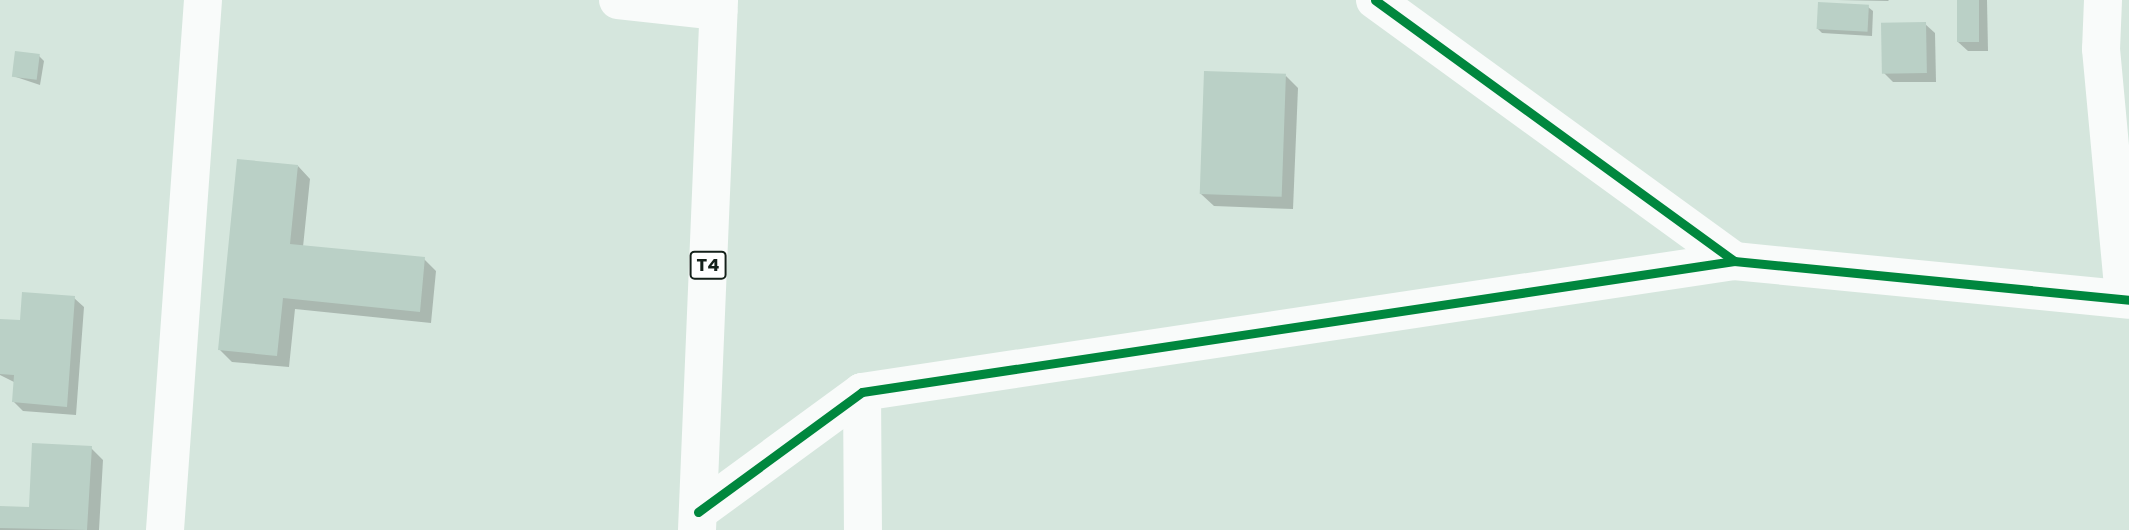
<!DOCTYPE html>
<html>
<head>
<meta charset="utf-8">
<style>
	body { margin:0 }
	#map { position:relative; width:2129px; height:530px; overflow:hidden; background:#d5e6dd; font-family:Poppins,sans-serif }
	div>[style] { position:absolute }
	.shadow>* { inset:0; background:#0003 }
	.building>* { inset:0; background:#bad0c6; transform-origin:0 0 }
	.minor>* { height:38px; margin:-19px; padding:0 19px; transform-origin:19px; border-radius:19px; background:#f9fbfa }
	.highway>* { height:38px; margin:-19px; padding:0 19px; transform-origin:19px; border-radius:19px; background:#f9fbfa }
	.cycleway>* { height:9px; margin:-4.5px; padding:0 4.5px; transform-origin:4.5px; border-radius:4.5px; background:#00873e }
	span { translate:-50% -50%; white-space:nowrap; text-align:center; line-height:1.15; -webkit-text-stroke:5px #fff; paint-order:stroke }
	.shield-label span { padding:2px 5px; background:#fff; border:2px solid; border-radius:5px; -webkit-text-stroke-width:0 }
	.shield-label { font-size:18px; color:#14211a; font-weight:700 }
</style>
</head>
<body>
<div id="map">
	<div class="shadow">
		<i style="clip-path:polygon(1837px 0,1889px 0,1888px 1px)"></i>
		<i style="clip-path:polygon(1959px 0,1987px 0,1988px 51px,1968px 51px,1958px 42px)"></i>
		<i style="clip-path:polygon(1868px 7px,1873px 11px,1872px 36px,1822px 33px,1817px 28px)"></i>
		<i style="clip-path:polygon(1925px 24px,1935px 33px,1936px 82px,1893px 82px,1884px 73px)"></i>
		<i style="clip-path:polygon(39px 56px,44px 61px,40px 85px,13px 76px)"></i>
		<i style="clip-path:polygon(1286px 76px,1298px 88px,1293px 209px,1214px 206px,1201px 194px)"></i>
		<i style="clip-path:polygon(298px 166px,310px 179px,303px 247px,424px 259px,436px 271px,431px 323px,295px 309px,289px 367px,232px 362px,220px 350px)"></i>
		<i style="clip-path:polygon(74px 298px,84px 307px,76px 415px,23px 411px,14px 402px,16px 383px,0 375px,0 346px,22px 322px)"></i>
		<i style="clip-path:polygon(91px 448px,103px 460px,99px 530px,0 530px,0 507px,30px 509px)"></i>
	</div>
	<div class="building">
		<i style="left:1957px;top:0;width:22px;height:42px"></i>
		<i style="left:1818px;top:2px;width:51px;height:27px;rotate:3deg"></i>
		<i style="left:1926px;top:22px;width:51px;height:45px;rotate:89deg"></i>
		<i style="left:15px;top:51px;width:25px;height:26px;rotate:7deg"></i>
		<i style="left:1204px;top:71px;width:82px;height:123px;rotate:2deg"></i>
		<i style="clip-path:polygon(237px 159px,298px 165px,290px 244px,425px 257px,420px 312px,283px 298px,277px 356px,218px 350px)"></i>
		<i style="clip-path:polygon(22px 292px,75px 296px,67px 407px,12px 402px,14px 375px,0 374px,0 319px,20px 320px)"></i>
		<i style="clip-path:polygon(32px 443px,92px 446px,87px 530px,0 528px,0 506px,29px 507px)"></i>
	</div>
	<div class="minor">
		<i style="left:618px;top:0;width:101px;rotate:6.3deg"></i>
		<i style="left:1375px;top:0;width:444px;rotate:36deg"></i>
		<i style="left:1734px;top:261px;width:397px;rotate:5.6deg"></i>
		<i style="left:2103px;top:0;width:49px;rotate:92.3deg"></i>
		<i style="left:2101px;top:49px;width:249px;rotate:84.7deg"></i>
		<i style="left:862px;top:392px;width:138px;rotate:89.6deg"></i>
		<i style="left:698px;top:512px;width:203px;rotate:-36.2deg"></i>
		<i style="left:862px;top:392px;width:882px;rotate:-8.54deg"></i>
		<i style="left:165px;top:530px;width:531px;rotate:-85.9deg"></i>
	</div>
	<div class="highway">
		<i style="left:697px;top:530px;width:530px;rotate:-87.62deg"></i>
	</div>
	<div class="cycleway">
		<i style="left:1375px;top:0;width:444px;rotate:36deg"></i>
		<i style="left:1734px;top:261px;width:397px;rotate:5.6deg"></i>
		<i style="left:698px;top:512px;width:203px;rotate:-36.2deg"></i>
		<i style="left:862px;top:392px;width:882px;rotate:-8.54deg"></i>
	</div>
	<div class="shield-label">
		<span style="left:708px;top:265px">T4</span>
	</div>
</div>
</body>
</html>
